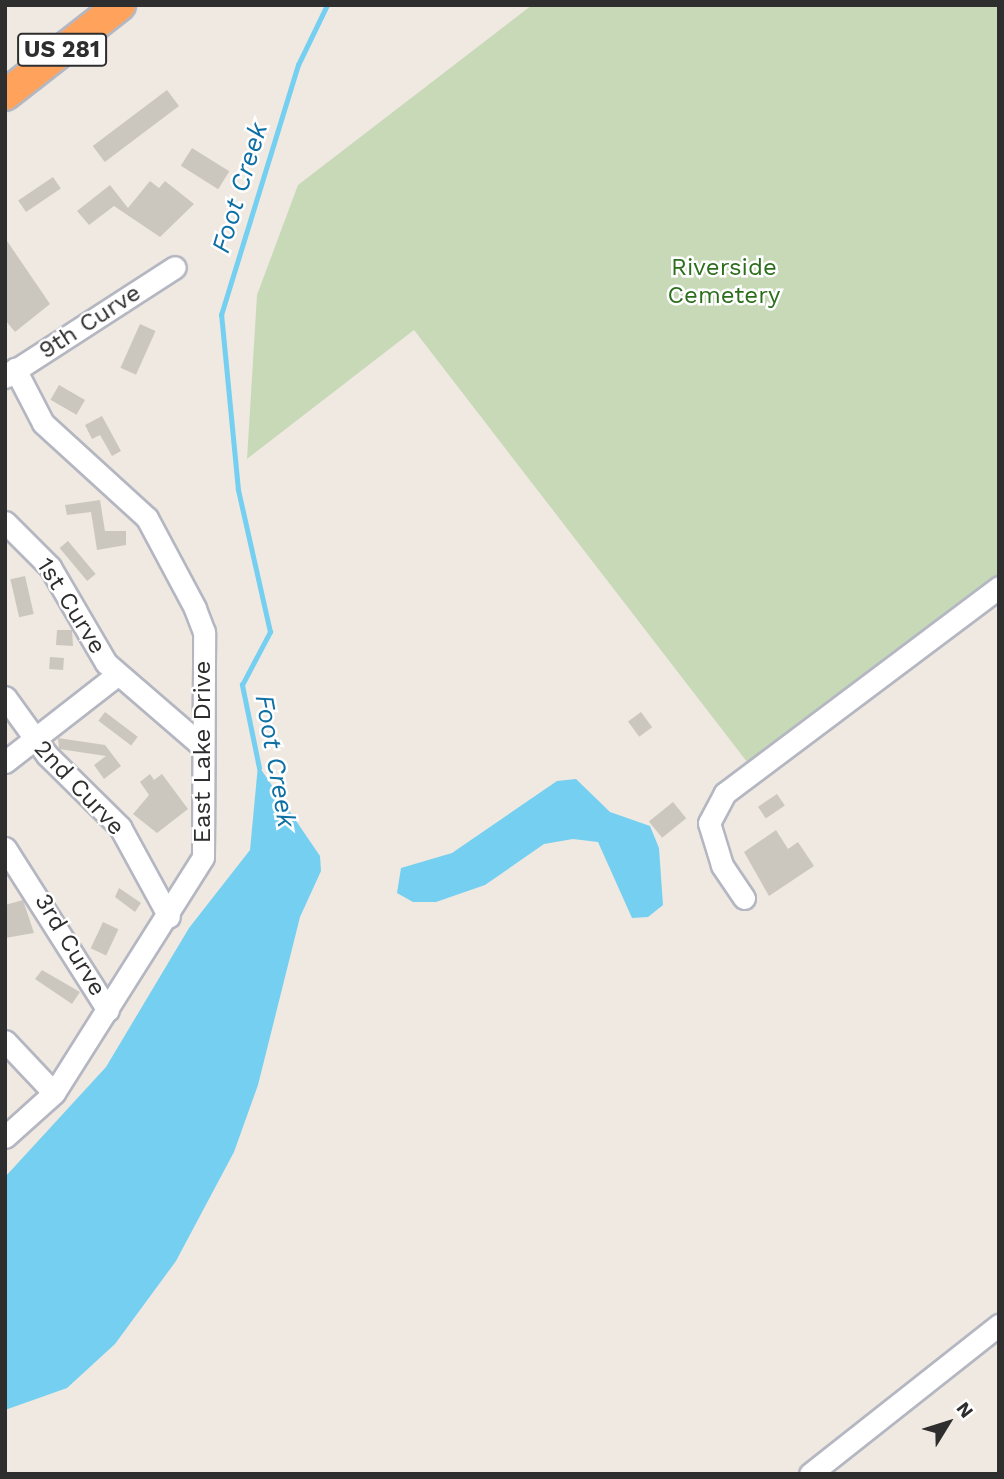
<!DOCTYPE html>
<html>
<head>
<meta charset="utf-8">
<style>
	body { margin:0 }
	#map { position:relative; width:1004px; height:1479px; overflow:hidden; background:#efe9e1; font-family:"Work Sans",sans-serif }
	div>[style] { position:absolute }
	.cemetery>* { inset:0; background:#c8d9b8 }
	.water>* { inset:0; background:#75cff0 }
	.stream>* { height:4.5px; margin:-2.25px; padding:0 2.25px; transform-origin:2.25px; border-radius:2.25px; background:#75cff0 }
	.building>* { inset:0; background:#cbc7bf; transform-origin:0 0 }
	.roads { filter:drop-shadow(2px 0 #b4b7c1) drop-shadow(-2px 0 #b4b7c1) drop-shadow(0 2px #b4b7c1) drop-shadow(0 -2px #b4b7c1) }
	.minor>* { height:21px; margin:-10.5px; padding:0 10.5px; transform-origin:10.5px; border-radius:10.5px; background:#fff }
	.highway>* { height:30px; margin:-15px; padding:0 15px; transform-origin:15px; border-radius:15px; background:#ffa35c }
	span { translate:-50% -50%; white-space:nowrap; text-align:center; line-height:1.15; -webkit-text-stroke:5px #fff; paint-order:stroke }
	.shield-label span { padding:2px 5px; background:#fff; border:2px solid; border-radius:5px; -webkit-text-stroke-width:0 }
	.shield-label { font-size:23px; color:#2e2e2e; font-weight:700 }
	.park-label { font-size:24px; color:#2c6e1b }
	.street-label { font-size:24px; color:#2e2e2e }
	.water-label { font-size:26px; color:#0d6fa3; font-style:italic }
	.frame { position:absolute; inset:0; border:7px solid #2e2e2e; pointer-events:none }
	.north { position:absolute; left:913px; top:1388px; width:70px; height:70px; -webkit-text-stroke:5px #fff; paint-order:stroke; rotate:52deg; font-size:19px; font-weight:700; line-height:28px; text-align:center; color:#2e2e2e }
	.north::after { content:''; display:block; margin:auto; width:24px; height:32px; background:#2e2e2e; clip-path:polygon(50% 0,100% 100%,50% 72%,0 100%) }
</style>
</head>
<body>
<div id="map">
	<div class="cemetery">
		<i style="clip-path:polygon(532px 5px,999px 5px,999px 595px,761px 780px,414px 330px,247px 459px,257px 295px,298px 185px)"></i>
	</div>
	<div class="water">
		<i style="clip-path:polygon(258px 765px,320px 856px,321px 871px,300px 917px,258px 1085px,234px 1152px,176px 1261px,115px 1344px,67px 1388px,5px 1410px,5px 1177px,106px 1067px,189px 928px,250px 850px)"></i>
		<i style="clip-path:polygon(576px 779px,610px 812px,650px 826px,659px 848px,663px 905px,648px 917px,632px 918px,598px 842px,573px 839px,544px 844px,485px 885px,436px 902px,413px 902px,397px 893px,401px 868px,452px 853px,557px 781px)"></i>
	</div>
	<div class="stream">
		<i style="left:259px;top:768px;width:85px;rotate:-101.6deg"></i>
		<i style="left:242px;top:685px;width:60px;rotate:-62.2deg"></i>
		<i style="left:270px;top:632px;width:146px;rotate:-102.7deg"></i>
		<i style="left:238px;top:490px;width:176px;rotate:-95.5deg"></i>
		<i style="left:221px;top:315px;width:262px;rotate:-72.9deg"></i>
		<i style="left:298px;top:65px;width:67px;rotate:-64.2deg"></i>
	</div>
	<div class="building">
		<i style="left:167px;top:90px;width:20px;height:93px;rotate:53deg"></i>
		<i style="left:192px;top:148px;width:44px;height:21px;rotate:32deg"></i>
		<i style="left:53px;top:177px;width:14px;height:42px;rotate:56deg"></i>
		<i style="clip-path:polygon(150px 181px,159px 188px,165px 181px,194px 204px,160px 237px,114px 206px,89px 225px,77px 211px,110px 185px,128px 208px)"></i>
		<i style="clip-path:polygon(5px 238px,50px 304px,15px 332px,5px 320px)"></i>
		<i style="left:140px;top:324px;width:17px;height:48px;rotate:24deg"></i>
		<i style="left:59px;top:385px;width:30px;height:17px;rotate:30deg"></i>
		<i style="clip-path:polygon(102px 416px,121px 451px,112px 456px,100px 435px,92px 439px,85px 425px)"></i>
		<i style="clip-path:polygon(100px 500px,105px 531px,126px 531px,126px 545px,97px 550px,91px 512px,67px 515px,65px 505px)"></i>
		<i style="left:68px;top:541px;width:43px;height:11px;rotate:50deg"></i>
		<i style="left:25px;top:576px;width:39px;height:15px;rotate:77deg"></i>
		<i style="clip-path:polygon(57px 630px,72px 630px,73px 646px,56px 645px)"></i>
		<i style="left:50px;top:657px;width:14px;height:12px;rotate:4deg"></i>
		<i style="left:105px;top:712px;width:41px;height:11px;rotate:37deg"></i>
		<i style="left:641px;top:712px;width:19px;height:16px;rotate:54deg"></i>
		<i style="clip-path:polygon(58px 738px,105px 745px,121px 766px,104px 779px,94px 765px,106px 756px,59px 749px)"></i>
		<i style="clip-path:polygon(150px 774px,154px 780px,162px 774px,188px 809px,157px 833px,133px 814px,149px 795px,140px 782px)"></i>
		<i style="left:777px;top:794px;width:14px;height:23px;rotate:56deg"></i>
		<i style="left:673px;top:802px;width:21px;height:31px;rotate:51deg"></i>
		<i style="clip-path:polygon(776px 830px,788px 849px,798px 842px,814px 866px,769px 896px,744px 852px)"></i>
		<i style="clip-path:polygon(119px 888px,141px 903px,135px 912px,115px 897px)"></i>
		<i style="clip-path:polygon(23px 900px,34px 933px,5px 938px,5px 905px)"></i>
		<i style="left:103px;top:922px;width:17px;height:29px;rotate:25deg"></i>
		<i style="clip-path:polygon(42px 970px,80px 992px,72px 1004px,35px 979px)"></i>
	</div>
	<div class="roads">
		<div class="minor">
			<i style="left:5px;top:377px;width:202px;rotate:-32.9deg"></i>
			<i style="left:5px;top:522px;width:64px;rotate:45deg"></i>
			<i style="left:50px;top:567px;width:111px;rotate:59.7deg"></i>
			<i style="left:106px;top:663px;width:125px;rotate:40.8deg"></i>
			<i style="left:5px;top:697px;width:72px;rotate:54.1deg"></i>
			<i style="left:47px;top:755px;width:103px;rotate:44.6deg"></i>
			<i style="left:120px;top:827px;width:102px;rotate:61.4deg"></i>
			<i style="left:5px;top:762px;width:143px;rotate:-37.9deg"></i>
			<i style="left:5px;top:848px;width:192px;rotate:57.6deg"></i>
			<i style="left:744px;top:898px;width:40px;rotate:-124deg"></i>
			<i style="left:722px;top:865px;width:44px;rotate:-107.2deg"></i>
			<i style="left:709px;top:823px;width:34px;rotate:-62deg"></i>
			<i style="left:725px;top:793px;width:343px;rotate:-36.9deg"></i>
			<i style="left:5px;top:1041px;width:71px;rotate:46.7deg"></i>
			<i style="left:5px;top:1137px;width:66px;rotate:-41.9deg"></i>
			<i style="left:54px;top:1093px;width:279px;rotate:-57.7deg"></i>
			<i style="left:203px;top:857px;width:225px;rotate:-89.7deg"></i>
			<i style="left:204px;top:632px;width:26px;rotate:-111deg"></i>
			<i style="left:195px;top:608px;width:102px;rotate:-118.1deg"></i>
			<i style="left:147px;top:518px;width:141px;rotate:-137.6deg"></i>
			<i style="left:43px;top:423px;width:61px;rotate:-117.4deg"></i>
			<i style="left:810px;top:1474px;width:241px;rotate:-38.3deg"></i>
		</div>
		<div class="highway">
			<i style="left:5px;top:95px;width:146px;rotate:-38deg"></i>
		</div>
	</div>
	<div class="shield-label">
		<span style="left:62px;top:50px">US 281</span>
	</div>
	<div class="park-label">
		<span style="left:724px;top:282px">Riverside<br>Cemetery</span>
	</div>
	<div class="street-label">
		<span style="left:90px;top:322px;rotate:-33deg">9th Curve</span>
		<span style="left:71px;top:606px;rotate:58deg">1st Curve</span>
		<span style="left:203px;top:752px;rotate:-90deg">East Lake Drive</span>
		<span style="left:79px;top:788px;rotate:47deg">2nd Curve</span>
		<span style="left:70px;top:945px;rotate:59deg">3rd Curve</span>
	</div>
	<div class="water-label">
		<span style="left:240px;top:188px;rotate:-73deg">Foot Creek</span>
		<span style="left:275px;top:761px;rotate:80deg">Foot Creek</span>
	</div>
	<div class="frame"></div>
	<div class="north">N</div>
</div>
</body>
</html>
